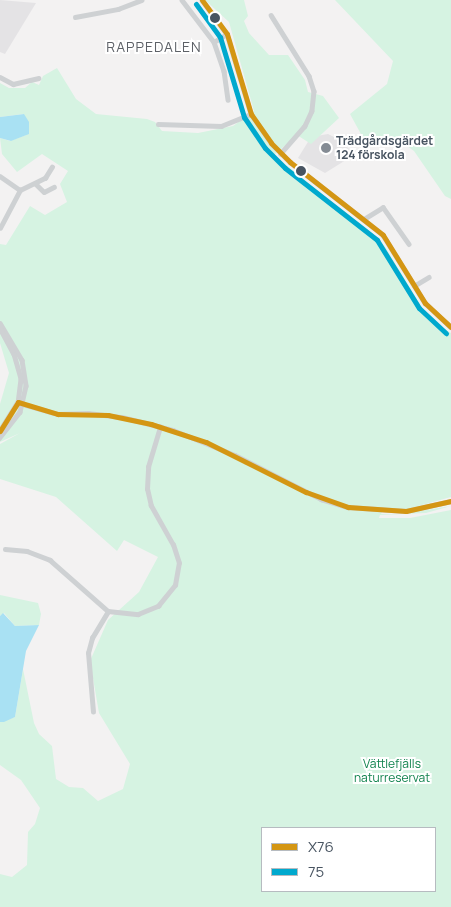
<!DOCTYPE html>
<html>
<head>
<meta charset="utf-8">
<style>
	body { margin:0 }
	#map { position:relative; width:451px; height:907px; overflow:hidden; background:#f3f2f2; font-family:Manrope,sans-serif }
	div>[style] { position:absolute }
	.education>* { inset:0; background:#e4e3e5 }
	.green>* { inset:0; background:#d6f3e2 }
	.water>* { inset:0; background:#a9e1f3 }
	.minor>* { height:4.5px; margin:-2.25px; padding:0 2.25px; transform-origin:2.25px; border-radius:2.25px; background:#ced1d3 }
	.tertiary>* { height:5px; margin:-2.5px; padding:0 2.5px; transform-origin:2.5px; border-radius:2.5px; background:#ced1d3 }
	.bus-1>* { height:5px; margin:-2.5px; padding:0 2.5px; transform-origin:2.5px; border-radius:2.5px; background:#d49613 }
	.bus-2>* { height:5px; margin:-2.5px; padding:0 2.5px; transform-origin:2.5px; border-radius:2.5px; background:#00a9ce }
	.dots>* { width:14px; height:14px; translate:-50% -50%; box-sizing:border-box; border:2px solid #fff; border-radius:50% }
	span { translate:-50% -50%; white-space:nowrap; text-align:center; line-height:1.15; -webkit-text-stroke:4px #fff; paint-order:stroke }
	.poi-label { font-size:12px; color:#485461; font-weight:700 }
	.left { translate:0 -50%; text-align:left }
	.park-label { font-size:12px; color:#11834e }
	.neighbourhood-label { font-size:14px; color:#5d6167; letter-spacing:1px }
	.legend { position:absolute; left:261px; top:827px; width:175px; height:65px; box-sizing:border-box; background:#fff; border:1px solid #b6bbc0; margin:0; padding:6px 9px; list-style:none; font-size:15px; color:#485461 }
	.legend li { display:flex; align-items:center; gap:10px; height:25px }
	.legend b { width:25px; border:1px solid #b6bbc0 }
</style>
</head>
<body>
<div id="map">
	<div class="education">
		<i style="clip-path:polygon(0 0,36px 3px,5px 54px,0 52px)"></i>
		<i style="clip-path:polygon(328px 134px,342px 141px,354px 155px,325px 173px,298px 158px,311px 137px)"></i>
	</div>
	<div class="green">
		<i style="clip-path:polygon(evenodd,205px 0,244px 0,248px 16px,244px 21px,249px 33px,269px 55px,288px 55px,305px 80px,308px 92px,323px 96px,339px 118px,311px 144px,297px 135px,274px 155px,384px 245px,421px 306px,436px 324px,451px 333px,451px 497px,408px 509px,384px 509px,381px 514px,401px 514px,451px 506px,426px 513px,380px 515px,379px 518px,410px 518px,451px 510px,451px 907px,0 907px,0 874px,12px 877px,27px 865px,28px 832px,35px 824px,40px 808px,21px 780px,0 765px,0 722px,15px 717px,23px 669px,34px 723px,39px 734px,52px 746px,56px 779px,69px 787px,83px 788px,98px 801px,123px 789px,130px 764px,99px 713px,90px 661px,108px 620px,139px 592px,158px 557px,124px 540px,117px 551px,56px 497px,0 479px,0 444px,20px 433px,0 442px,0 404px,9px 373px,0 343px,0 244px,6px 245px,30px 206px,45px 215px,67px 202px,60px 184px,68px 171px,42px 154px,17px 172px,2px 154px,0 138px,10px 141px,26px 135px,23px 114px,0 117px,0 83px,9px 88px,25px 88px,32px 82px,39px 85px,43px 76px,57px 68px,76px 99px,96px 114px,147px 119px,155px 122px,162px 131px,198px 133px,233px 126px,254px 111px,229px 22px,205px 0,262px 828px,435px 828px,435px 891px,262px 891px,262px 828px)"></i>
		<i style="clip-path:polygon(335px 0,451px 0,451px 199px,445px 196px,414px 151px,403px 143px,368px 147px,350px 114px,387px 84px,393px 61px)"></i>
		<i style="clip-path:polygon(0 595px,38px 603px,41px 614px,39px 625px,15px 626px,4px 613px,0 616px)"></i>
	</div>
	<div class="water">
		<i style="clip-path:polygon(24px 114px,29px 122px,29px 134px,11px 141px,0 138px,0 117px)"></i>
		<i style="clip-path:polygon(3px 613px,15px 626px,39px 625px,26px 651px,15px 717px,4px 722px,0 722px,0 616px)"></i>
	</div>
	<div class="minor">
		<i style="left:182px;top:0;width:53px;rotate:52.7deg"></i>
		<i style="left:214px;top:42px;width:31px;rotate:71deg"></i>
		<i style="left:224px;top:71px;width:29px;rotate:82deg"></i>
		<i style="left:202px;top:0;width:42px;rotate:53.7deg"></i>
		<i style="left:227px;top:34px;width:84px;rotate:73.3deg"></i>
		<i style="left:251px;top:114px;width:35px;rotate:55deg"></i>
		<i style="left:271px;top:143px;width:27px;rotate:45deg"></i>
		<i style="left:290px;top:162px;width:118px;rotate:38.1deg"></i>
		<i style="left:383px;top:235px;width:80px;rotate:58.3deg"></i>
		<i style="left:425px;top:303px;width:35px;rotate:43deg"></i>
		<i style="left:271px;top:15px;width:72px;rotate:58.1deg"></i>
		<i style="left:309px;top:76px;width:16px;rotate:72deg"></i>
		<i style="left:314px;top:91px;width:20px;rotate:96deg"></i>
		<i style="left:312px;top:111px;width:17px;rotate:115deg"></i>
		<i style="left:305px;top:126px;width:37px;rotate:131deg"></i>
		<i style="left:75px;top:17px;width:44px;rotate:-10.5deg"></i>
		<i style="left:118px;top:9px;width:25px;rotate:-21deg"></i>
		<i style="left:214px;top:42px;width:15px;rotate:-32deg"></i>
		<i style="left:0;top:77px;width:15px;rotate:28deg"></i>
		<i style="left:13px;top:84px;width:26px;rotate:-13deg"></i>
		<i style="left:158px;top:124px;width:63px;rotate:1.8deg"></i>
		<i style="left:221px;top:126px;width:32px;rotate:-22deg"></i>
		<i style="left:0;top:176px;width:24px;rotate:35deg"></i>
		<i style="left:20px;top:190px;width:28px;rotate:-26deg"></i>
		<i style="left:45px;top:178px;width:13px;rotate:-58deg"></i>
		<i style="left:36px;top:184px;width:11px;rotate:45deg"></i>
		<i style="left:44px;top:192px;width:11px;rotate:-27deg"></i>
		<i style="left:364px;top:219px;width:22px;rotate:-32deg"></i>
		<i style="left:383px;top:207px;width:45px;rotate:54.9deg"></i>
		<i style="left:0;top:228px;width:43px;rotate:-62.2deg"></i>
		<i style="left:414px;top:286px;width:17px;rotate:-31deg"></i>
		<i style="left:0;top:323px;width:43px;rotate:59.3deg"></i>
		<i style="left:22px;top:360px;width:26px;rotate:81deg"></i>
		<i style="left:26px;top:386px;width:27px;rotate:103deg"></i>
		<i style="left:20px;top:412px;width:33px;rotate:128deg"></i>
		<i style="left:0;top:328px;width:30px;rotate:62deg"></i>
		<i style="left:14px;top:354px;width:26px;rotate:74deg"></i>
		<i style="left:21px;top:379px;width:23px;rotate:97deg"></i>
		<i style="left:18px;top:402px;width:34px;rotate:122deg"></i>
		<i style="left:23px;top:404px;width:36px;rotate:16deg"></i>
		<i style="left:58px;top:414px;width:30px;rotate:-2deg"></i>
		<i style="left:88px;top:413px;width:34px;rotate:7deg"></i>
		<i style="left:122px;top:417px;width:53px;rotate:14.3deg"></i>
		<i style="left:173px;top:430px;width:67px;rotate:22deg"></i>
		<i style="left:235px;top:455px;width:97px;rotate:27.1deg"></i>
		<i style="left:321px;top:499px;width:28px;rotate:17deg"></i>
		<i style="left:348px;top:507px;width:58px;rotate:3.9deg"></i>
		<i style="left:406px;top:511px;width:46px;rotate:-12.5deg"></i>
		<i style="left:5px;top:549px;width:22px;rotate:5deg"></i>
		<i style="left:27px;top:551px;width:25px;rotate:21deg"></i>
		<i style="left:50px;top:560px;width:77px;rotate:41.3deg"></i>
		<i style="left:108px;top:611px;width:30px;rotate:6deg"></i>
		<i style="left:138px;top:614px;width:22px;rotate:-22deg"></i>
		<i style="left:158px;top:606px;width:27px;rotate:-51deg"></i>
		<i style="left:175px;top:585px;width:22px;rotate:-80deg"></i>
		<i style="left:179px;top:563px;width:19px;rotate:-108deg"></i>
		<i style="left:173px;top:545px;width:45px;rotate:-119.4deg"></i>
		<i style="left:151px;top:506px;width:17px;rotate:-103deg"></i>
		<i style="left:147px;top:489px;width:22px;rotate:-87deg"></i>
		<i style="left:148px;top:467px;width:42px;rotate:-73.3deg"></i>
		<i style="left:93px;top:712px;width:59px;rotate:-94.8deg"></i>
		<i style="left:88px;top:653px;width:16px;rotate:-75deg"></i>
		<i style="left:92px;top:638px;width:31px;rotate:-59deg"></i>
	</div>
	<div class="tertiary">
		<i style="left:18px;top:402px;width:5px;rotate:22deg"></i>
	</div>
	<div class="bus-1">
		<i style="left:202px;top:0;width:42px;rotate:53.7deg"></i>
		<i style="left:227px;top:34px;width:84px;rotate:73.3deg"></i>
		<i style="left:251px;top:114px;width:35px;rotate:55deg"></i>
		<i style="left:271px;top:143px;width:27px;rotate:45deg"></i>
		<i style="left:290px;top:162px;width:118px;rotate:38.1deg"></i>
		<i style="left:383px;top:235px;width:80px;rotate:58.3deg"></i>
		<i style="left:425px;top:303px;width:35px;rotate:43deg"></i>
		<i style="left:0;top:431px;width:34px;rotate:-58deg"></i>
		<i style="left:18px;top:402px;width:42px;rotate:16.7deg"></i>
		<i style="left:58px;top:414px;width:50px;rotate:1.1deg"></i>
		<i style="left:108px;top:415px;width:44px;rotate:11.8deg"></i>
		<i style="left:151px;top:424px;width:58px;rotate:18.1deg"></i>
		<i style="left:206px;top:442px;width:112px;rotate:26.6deg"></i>
		<i style="left:306px;top:492px;width:45px;rotate:19.7deg"></i>
		<i style="left:348px;top:507px;width:58px;rotate:3.9deg"></i>
		<i style="left:406px;top:511px;width:46px;rotate:-12.5deg"></i>
	</div>
	<div class="bus-2">
		<i style="left:196px;top:4px;width:41px;rotate:54deg"></i>
		<i style="left:220px;top:37px;width:84px;rotate:73.3deg"></i>
		<i style="left:244px;top:117px;width:37px;rotate:56deg"></i>
		<i style="left:265px;top:148px;width:28px;rotate:45deg"></i>
		<i style="left:285px;top:168px;width:117px;rotate:38deg"></i>
		<i style="left:377px;top:240px;width:80px;rotate:58.3deg"></i>
		<i style="left:419px;top:308px;width:37px;rotate:43deg"></i>
	</div>
	<div class="dots">
		<i style="left:215px;top:18px;background:#485461"></i>
		<i style="left:326px;top:148px;background:#848b94"></i>
		<i style="left:301px;top:171px;background:#485461"></i>
	</div>
	<div class="poi-label">
		<span class="left" style="left:336px;top:148px">Trädgårdsgärdet<br>124 förskola</span>
	</div>
	<div class="park-label">
		<span style="left:392px;top:771px">Vättlefjälls<br>naturreservat</span>
	</div>
	<div class="neighbourhood-label">
		<span style="left:154px;top:47px">RAPPEDALEN</span>
	</div>
	<ul class="legend">
	<li><b style="height:6px;background:#d49613"></b>X76</li>
	<li><b style="height:6px;background:#00a9ce"></b>75</li>
	</ul>
</div>
</body>
</html>
